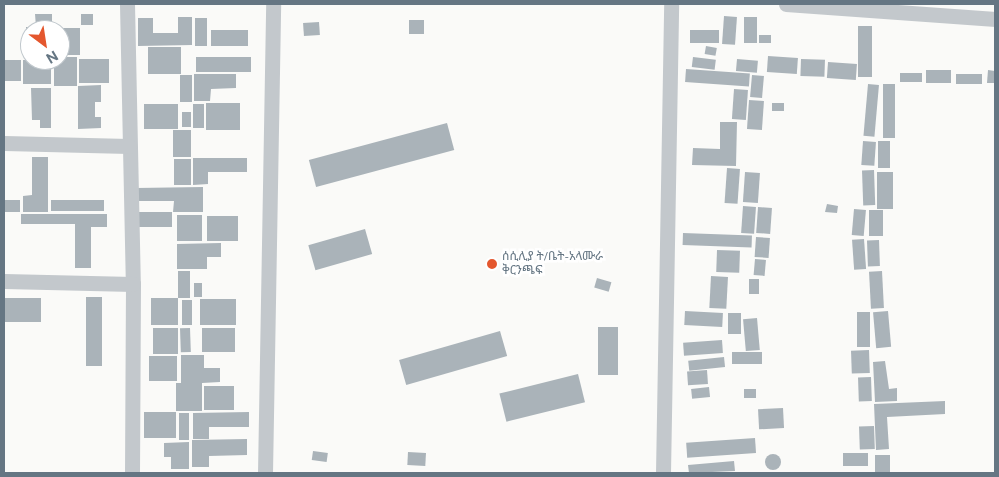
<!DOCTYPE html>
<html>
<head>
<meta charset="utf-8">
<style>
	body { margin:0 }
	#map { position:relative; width:999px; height:477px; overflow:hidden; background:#fafaf8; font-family:"Public Sans","Noto Sans Ethiopic",sans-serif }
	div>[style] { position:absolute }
	.building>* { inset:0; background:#aab3b9; transform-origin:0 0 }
	.round { border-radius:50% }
	.minor>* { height:15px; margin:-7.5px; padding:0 7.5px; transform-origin:7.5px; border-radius:7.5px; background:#c3c8cc }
	.dots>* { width:14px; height:14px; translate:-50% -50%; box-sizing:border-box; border:2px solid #fff; border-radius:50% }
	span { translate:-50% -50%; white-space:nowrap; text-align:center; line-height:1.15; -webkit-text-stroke:5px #fff; paint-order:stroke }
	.poi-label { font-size:12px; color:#657683 }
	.left { translate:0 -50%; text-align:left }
	.frame { position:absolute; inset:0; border:5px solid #657683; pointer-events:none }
	.north { position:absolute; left:20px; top:20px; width:50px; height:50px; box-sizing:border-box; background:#fff; border:1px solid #c1c8cd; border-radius:50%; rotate:149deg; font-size:14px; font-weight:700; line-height:20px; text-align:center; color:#657683 }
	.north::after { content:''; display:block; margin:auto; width:18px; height:22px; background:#e4572e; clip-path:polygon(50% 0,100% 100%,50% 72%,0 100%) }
</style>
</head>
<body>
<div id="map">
	<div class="building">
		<i style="clip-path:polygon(35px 14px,52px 14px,52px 30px,30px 30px,30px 57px,26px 57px,26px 27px,36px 27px)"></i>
		<i style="left:81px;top:14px;width:12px;height:11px"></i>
		<i style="left:724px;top:16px;width:13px;height:28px;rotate:4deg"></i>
		<i style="clip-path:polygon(178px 17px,192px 17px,192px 45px,138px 46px,138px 18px,153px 18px,153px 33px,178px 33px)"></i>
		<i style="left:744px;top:17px;width:13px;height:26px"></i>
		<i style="left:207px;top:18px;width:28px;height:12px;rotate:90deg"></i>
		<i style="left:424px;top:20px;width:14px;height:15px;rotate:90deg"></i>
		<i style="left:319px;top:22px;width:13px;height:16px;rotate:86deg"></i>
		<i style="left:872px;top:26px;width:51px;height:14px;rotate:90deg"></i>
		<i style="left:80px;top:28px;width:27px;height:20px;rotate:90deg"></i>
		<i style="left:248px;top:30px;width:16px;height:37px;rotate:90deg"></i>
		<i style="left:690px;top:30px;width:29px;height:13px"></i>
		<i style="left:759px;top:35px;width:12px;height:8px"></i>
		<i style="left:706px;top:46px;width:11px;height:8px;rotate:10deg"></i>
		<i style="left:148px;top:47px;width:33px;height:27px"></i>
		<i style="left:768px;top:56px;width:30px;height:16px;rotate:4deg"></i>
		<i style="left:77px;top:57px;width:29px;height:23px;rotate:90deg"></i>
		<i style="left:251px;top:57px;width:15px;height:55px;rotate:90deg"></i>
		<i style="left:693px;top:57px;width:23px;height:10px;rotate:7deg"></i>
		<i style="left:79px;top:59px;width:30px;height:24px"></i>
		<i style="left:737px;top:59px;width:21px;height:12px;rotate:5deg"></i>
		<i style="left:801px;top:59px;width:24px;height:17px;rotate:2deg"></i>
		<i style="left:4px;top:60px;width:17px;height:21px"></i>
		<i style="left:51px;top:60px;width:24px;height:28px;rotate:90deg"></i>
		<i style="left:828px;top:62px;width:29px;height:16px;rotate:4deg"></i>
		<i style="left:686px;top:69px;width:64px;height:13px;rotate:4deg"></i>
		<i style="left:926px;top:70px;width:25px;height:13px"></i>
		<i style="clip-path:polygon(988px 70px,995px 71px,995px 83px,987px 83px)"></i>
		<i style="left:900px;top:73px;width:22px;height:9px"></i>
		<i style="clip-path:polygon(194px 74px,236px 74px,236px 88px,211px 89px,210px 101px,194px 101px)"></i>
		<i style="left:956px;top:74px;width:26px;height:10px"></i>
		<i style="left:180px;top:75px;width:12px;height:27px"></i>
		<i style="left:752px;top:75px;width:12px;height:22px;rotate:5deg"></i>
		<i style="left:868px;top:84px;width:11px;height:52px;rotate:5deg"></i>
		<i style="left:883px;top:84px;width:12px;height:54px"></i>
		<i style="clip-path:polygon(101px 85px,101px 102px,95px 102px,95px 117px,101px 117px,101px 128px,78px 129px,78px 86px)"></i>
		<i style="clip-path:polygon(31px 88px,51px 88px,51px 128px,40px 128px,40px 120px,32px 120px)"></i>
		<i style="left:734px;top:89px;width:14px;height:30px;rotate:4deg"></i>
		<i style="left:749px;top:100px;width:15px;height:29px;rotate:4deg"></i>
		<i style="left:240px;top:103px;width:27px;height:34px;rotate:90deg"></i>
		<i style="left:784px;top:103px;width:8px;height:12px;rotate:90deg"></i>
		<i style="left:144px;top:104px;width:34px;height:25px"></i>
		<i style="left:193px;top:104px;width:11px;height:24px"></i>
		<i style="left:191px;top:112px;width:15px;height:9px;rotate:90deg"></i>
		<i style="clip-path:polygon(720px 122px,737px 122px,736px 166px,692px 165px,693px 148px,720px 149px)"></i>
		<i style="left:447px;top:123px;width:28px;height:143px;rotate:75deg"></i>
		<i style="left:173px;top:130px;width:18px;height:27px"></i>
		<i style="left:863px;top:141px;width:13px;height:24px;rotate:4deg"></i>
		<i style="left:878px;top:141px;width:12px;height:27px"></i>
		<i style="clip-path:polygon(32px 157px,48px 157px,48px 212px,23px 212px,23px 196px,32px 195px)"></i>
		<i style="clip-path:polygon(193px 158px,247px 158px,247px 172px,208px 172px,208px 184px,193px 185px)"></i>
		<i style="left:174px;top:159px;width:17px;height:26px"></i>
		<i style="left:727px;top:168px;width:13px;height:35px;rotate:4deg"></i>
		<i style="left:874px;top:170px;width:35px;height:12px;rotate:88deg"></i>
		<i style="left:745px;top:172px;width:15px;height:30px;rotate:4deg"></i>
		<i style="left:877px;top:172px;width:16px;height:37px"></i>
		<i style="clip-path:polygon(203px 187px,203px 212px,173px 212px,174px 201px,136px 201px,136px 188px)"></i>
		<i style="left:20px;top:200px;width:12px;height:16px;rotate:90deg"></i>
		<i style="left:104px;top:200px;width:11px;height:53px;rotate:90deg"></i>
		<i style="clip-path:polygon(827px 204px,838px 206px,837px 213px,825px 212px)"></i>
		<i style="left:743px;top:206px;width:13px;height:27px;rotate:4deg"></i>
		<i style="left:758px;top:207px;width:14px;height:26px;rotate:4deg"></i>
		<i style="left:854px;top:209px;width:12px;height:26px;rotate:5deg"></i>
		<i style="left:869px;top:210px;width:14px;height:26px"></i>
		<i style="left:172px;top:212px;width:15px;height:37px;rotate:90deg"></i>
		<i style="clip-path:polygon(21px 214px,107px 214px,107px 227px,91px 227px,91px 268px,75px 268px,75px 224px,21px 224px)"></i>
		<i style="left:177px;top:215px;width:25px;height:26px"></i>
		<i style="left:207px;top:216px;width:31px;height:25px"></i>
		<i style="left:365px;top:229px;width:26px;height:59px;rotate:74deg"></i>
		<i style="left:683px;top:233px;width:69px;height:12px;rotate:2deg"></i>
		<i style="left:756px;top:237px;width:14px;height:20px;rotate:4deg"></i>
		<i style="left:864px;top:239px;width:30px;height:12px;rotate:86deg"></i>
		<i style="left:879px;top:240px;width:26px;height:12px;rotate:88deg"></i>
		<i style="clip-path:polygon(221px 243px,221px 257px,207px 257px,207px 269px,177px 269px,177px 244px)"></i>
		<i style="left:717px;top:250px;width:23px;height:22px;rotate:2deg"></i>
		<i style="left:755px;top:259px;width:11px;height:16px;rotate:5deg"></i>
		<i style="left:178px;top:271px;width:12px;height:27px"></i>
		<i style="left:882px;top:271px;width:37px;height:13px;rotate:87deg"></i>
		<i style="left:711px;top:276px;width:17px;height:32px;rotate:3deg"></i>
		<i style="left:597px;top:278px;width:15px;height:10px;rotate:16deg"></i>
		<i style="left:749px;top:279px;width:10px;height:15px"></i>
		<i style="left:194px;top:283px;width:8px;height:14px"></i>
		<i style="left:86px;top:297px;width:16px;height:69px"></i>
		<i style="left:41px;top:298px;width:24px;height:37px;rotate:90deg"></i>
		<i style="left:151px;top:298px;width:27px;height:27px"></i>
		<i style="left:236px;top:299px;width:26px;height:36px;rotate:90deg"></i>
		<i style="left:182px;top:300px;width:10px;height:25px"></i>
		<i style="left:685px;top:311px;width:38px;height:14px;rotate:3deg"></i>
		<i style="left:888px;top:311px;width:36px;height:15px;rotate:85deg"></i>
		<i style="left:857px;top:312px;width:13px;height:35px"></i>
		<i style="left:728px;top:313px;width:13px;height:21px"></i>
		<i style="left:757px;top:318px;width:32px;height:14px;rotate:85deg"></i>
		<i style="left:598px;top:327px;width:20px;height:48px"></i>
		<i style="left:153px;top:328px;width:25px;height:26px"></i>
		<i style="left:190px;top:328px;width:24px;height:10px;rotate:88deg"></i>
		<i style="left:202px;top:328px;width:33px;height:24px"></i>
		<i style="left:500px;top:331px;width:26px;height:105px;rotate:74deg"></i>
		<i style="left:722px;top:340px;width:13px;height:39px;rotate:86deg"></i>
		<i style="left:869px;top:350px;width:23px;height:18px;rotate:88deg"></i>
		<i style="left:762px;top:352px;width:12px;height:30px;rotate:90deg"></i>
		<i style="clip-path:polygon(181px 355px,204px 355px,204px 368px,220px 368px,220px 382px,202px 383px,202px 411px,176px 411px,176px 383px,181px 383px)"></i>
		<i style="left:149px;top:356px;width:28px;height:25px"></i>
		<i style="left:724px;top:357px;width:10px;height:36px;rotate:84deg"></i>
		<i style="clip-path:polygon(885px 361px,889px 389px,897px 388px,897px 401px,875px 402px,873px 362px)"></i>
		<i style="left:707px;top:370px;width:14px;height:20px;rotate:86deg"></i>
		<i style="left:578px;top:374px;width:29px;height:81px;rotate:76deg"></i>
		<i style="left:871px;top:377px;width:24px;height:13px;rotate:88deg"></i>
		<i style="left:204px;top:386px;width:30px;height:24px"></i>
		<i style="left:709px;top:387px;width:10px;height:18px;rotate:84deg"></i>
		<i style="left:744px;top:389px;width:12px;height:9px"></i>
		<i style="clip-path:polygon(945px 401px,945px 414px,887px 417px,889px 449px,876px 450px,874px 404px)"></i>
		<i style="left:783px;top:408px;width:20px;height:25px;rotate:87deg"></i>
		<i style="left:144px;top:412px;width:32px;height:26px"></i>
		<i style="clip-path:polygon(249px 412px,249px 427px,209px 427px,209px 439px,193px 439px,193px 413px)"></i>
		<i style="left:179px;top:413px;width:10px;height:27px"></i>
		<i style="left:874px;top:426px;width:23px;height:15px;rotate:88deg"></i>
		<i style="left:755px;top:438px;width:15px;height:69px;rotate:86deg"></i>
		<i style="clip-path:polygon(247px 439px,247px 455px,209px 456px,209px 467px,192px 467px,192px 440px)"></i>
		<i style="clip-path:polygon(189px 442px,189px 469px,171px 469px,171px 457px,164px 457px,164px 443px)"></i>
		<i style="left:313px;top:451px;width:15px;height:9px;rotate:8deg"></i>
		<i style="left:408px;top:452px;width:18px;height:13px;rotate:3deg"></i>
		<i style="left:868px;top:453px;width:13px;height:25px;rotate:90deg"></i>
		<i class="round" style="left:765px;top:454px;width:16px;height:16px"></i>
		<i style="left:875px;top:455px;width:15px;height:18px"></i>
		<i style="clip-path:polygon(734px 461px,735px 471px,689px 473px,688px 465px)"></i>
	</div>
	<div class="minor">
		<i style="left:127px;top:4px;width:280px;rotate:88.8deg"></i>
		<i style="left:133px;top:284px;width:189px;rotate:90.3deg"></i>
		<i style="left:786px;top:4px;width:210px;rotate:4.1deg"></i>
		<i style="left:4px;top:143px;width:125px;rotate:1.4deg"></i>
		<i style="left:4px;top:281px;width:129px;rotate:1.3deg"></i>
		<i style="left:265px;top:473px;width:469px;rotate:-89deg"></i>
		<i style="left:663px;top:473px;width:469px;rotate:-89deg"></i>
	</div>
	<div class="dots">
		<i style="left:492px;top:264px;background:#e4572e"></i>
	</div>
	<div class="poi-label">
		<span class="left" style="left:502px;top:264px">ሰሲሊያ ት/ቤት-አላሙራ<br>ቅርንጫፍ</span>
	</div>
	<div class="frame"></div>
	<div class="north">N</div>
</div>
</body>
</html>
